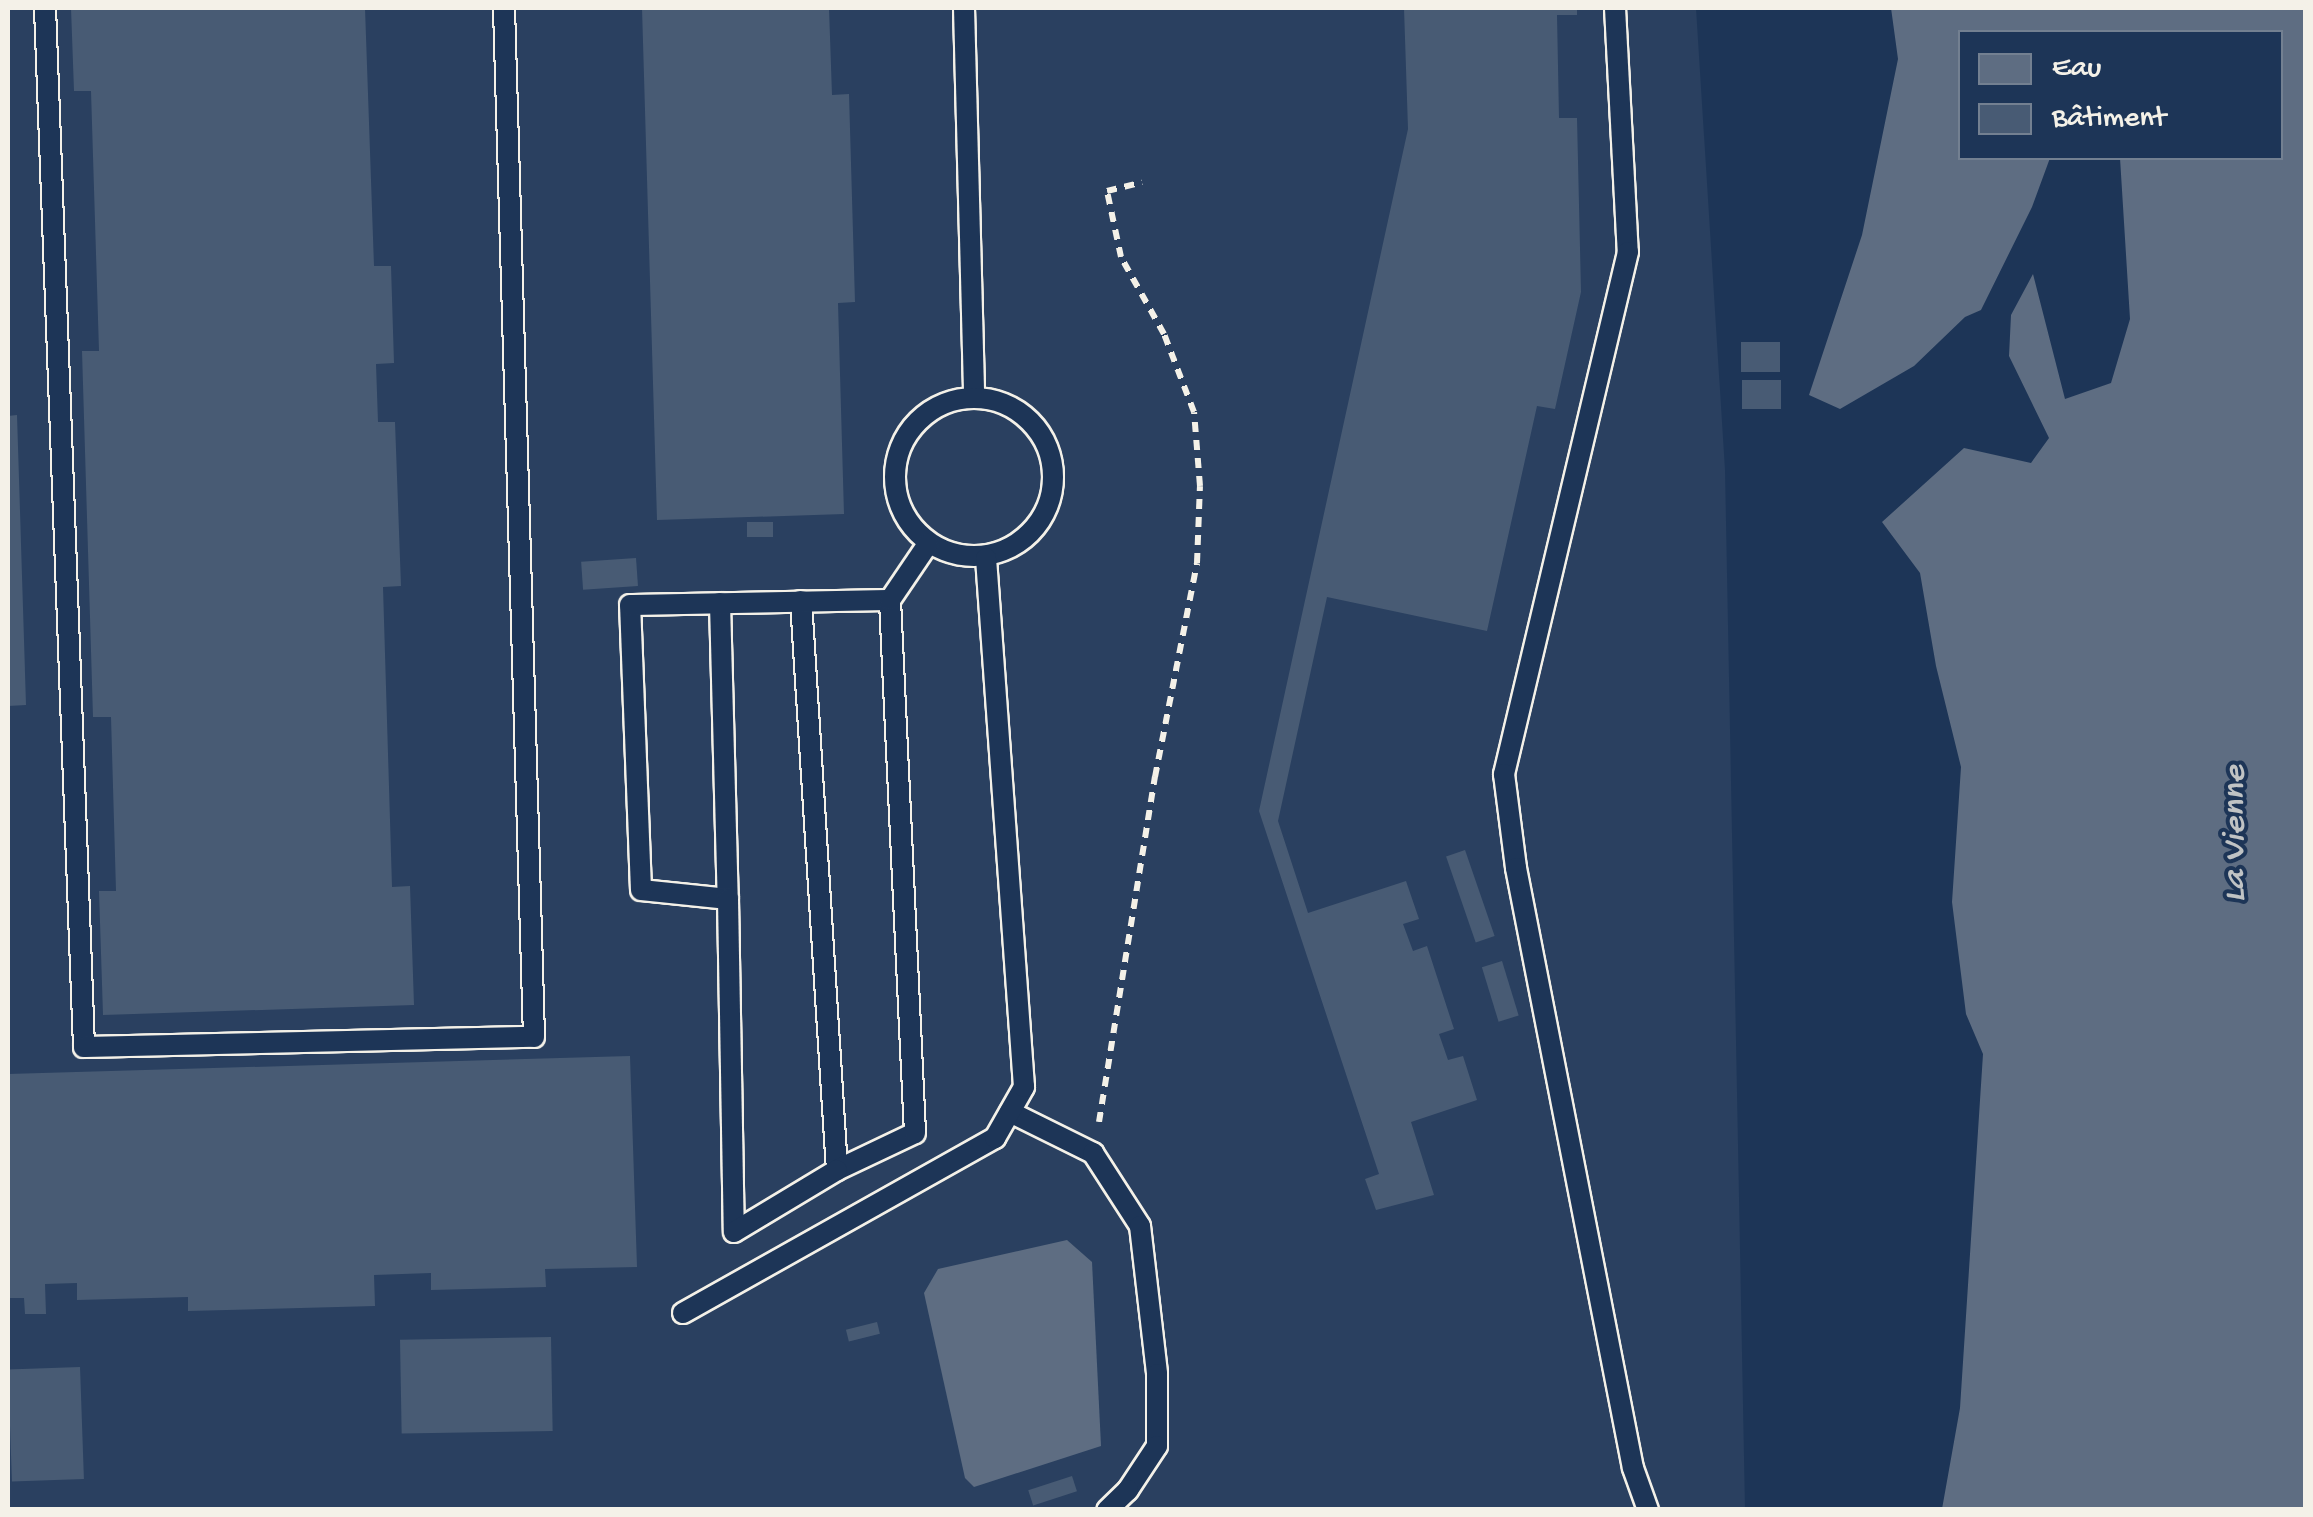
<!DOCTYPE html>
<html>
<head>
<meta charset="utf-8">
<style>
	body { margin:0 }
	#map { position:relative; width:2313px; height:1517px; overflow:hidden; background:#1d3557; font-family:"Gochi Hand",sans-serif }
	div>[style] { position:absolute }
	.built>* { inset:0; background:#2a4060 }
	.water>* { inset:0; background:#5e6d82 }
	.building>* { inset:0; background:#485b74; transform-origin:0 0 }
	.path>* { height:6px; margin-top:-3px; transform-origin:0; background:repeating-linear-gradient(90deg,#f4f1e8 0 10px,transparent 0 18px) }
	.roads { filter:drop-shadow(2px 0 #f4f1e8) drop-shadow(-2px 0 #f4f1e8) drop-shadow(0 2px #f4f1e8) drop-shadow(0 -2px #f4f1e8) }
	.service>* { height:20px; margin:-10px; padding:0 10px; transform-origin:10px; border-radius:10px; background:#1d3557 }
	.service>.ring { margin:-10px; padding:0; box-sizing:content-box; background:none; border:20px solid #1d3557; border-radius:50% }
	span { translate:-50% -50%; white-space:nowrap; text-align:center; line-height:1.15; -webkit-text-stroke:8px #1d3557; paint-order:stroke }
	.water-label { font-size:35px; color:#c0c3c4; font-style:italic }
	.frame { position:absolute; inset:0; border:10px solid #f4f1e8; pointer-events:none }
	.legend { position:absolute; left:1958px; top:30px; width:325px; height:130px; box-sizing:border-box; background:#1d3557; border:2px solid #738091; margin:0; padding:12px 18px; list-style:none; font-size:30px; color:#f4f1e8 }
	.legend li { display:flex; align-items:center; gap:20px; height:50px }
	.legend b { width:50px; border:2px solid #738091 }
</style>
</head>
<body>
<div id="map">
	<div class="built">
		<i style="clip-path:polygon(8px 8px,1696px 8px,1725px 470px,1745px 1509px,8px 1510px)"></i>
	</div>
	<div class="water">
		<i style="clip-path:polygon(1891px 8px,2305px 8px,2305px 1509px,1942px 1509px,1960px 1408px,1983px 1054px,1966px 1014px,1952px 902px,1961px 767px,1936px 666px,1920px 573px,1882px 522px,1964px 448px,2031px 463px,2049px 438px,2009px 356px,2011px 315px,2033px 274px,2065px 399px,2111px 383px,2130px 319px,2120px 158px,2280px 158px,2280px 32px,1960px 32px,1960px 158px,2050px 158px,2032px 207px,1981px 310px,1965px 317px,1914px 366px,1840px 409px,1809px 395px,1862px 235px,1898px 59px)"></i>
		<i style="clip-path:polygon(1067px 1240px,1092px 1262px,1101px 1446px,974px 1487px,965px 1478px,924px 1293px,938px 1269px)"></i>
	</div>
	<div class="building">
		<i style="clip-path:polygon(71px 8px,365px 8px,374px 266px,391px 266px,394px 363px,376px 364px,378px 422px,395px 422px,401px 586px,383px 587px,392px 887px,410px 886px,414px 1005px,103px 1015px,99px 891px,116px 891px,111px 717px,93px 717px,82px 351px,99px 351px,91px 91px,74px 91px)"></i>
		<i style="clip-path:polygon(642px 8px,829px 8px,832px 95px,849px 94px,855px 302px,838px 303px,844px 514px,657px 520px)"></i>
		<i style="clip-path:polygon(1404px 8px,1577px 8px,1577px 15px,1557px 15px,1559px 118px,1577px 118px,1581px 292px,1555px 409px,1537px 406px,1487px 631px,1327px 597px,1278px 821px,1308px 913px,1406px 881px,1419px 919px,1403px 924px,1413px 951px,1427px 946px,1454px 1029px,1439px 1034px,1448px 1060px,1463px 1056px,1477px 1100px,1411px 1122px,1434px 1195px,1376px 1210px,1365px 1179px,1379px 1174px,1259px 811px,1408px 129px)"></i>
		<i style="left:1780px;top:342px;width:30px;height:39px;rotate:90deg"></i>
		<i style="left:1781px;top:380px;width:29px;height:39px;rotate:90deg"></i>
		<i style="clip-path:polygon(17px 415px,26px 705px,8px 706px,8px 416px)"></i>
		<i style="left:773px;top:522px;width:15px;height:26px;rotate:90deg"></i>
		<i style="left:636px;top:558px;width:28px;height:55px;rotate:86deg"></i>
		<i style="left:1465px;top:850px;width:91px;height:20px;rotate:71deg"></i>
		<i style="left:1502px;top:961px;width:57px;height:21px;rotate:73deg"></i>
		<i style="clip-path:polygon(630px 1056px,637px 1267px,545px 1269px,546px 1287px,431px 1290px,431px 1273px,374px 1275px,375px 1306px,188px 1311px,188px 1297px,77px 1300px,77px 1283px,45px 1284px,46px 1314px,25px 1314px,24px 1298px,8px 1298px,8px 1074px)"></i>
		<i style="left:877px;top:1322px;width:12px;height:32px;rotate:76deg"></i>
		<i style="left:551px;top:1337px;width:94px;height:151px;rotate:89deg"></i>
		<i style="left:80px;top:1367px;width:112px;height:72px;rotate:88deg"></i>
		<i style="left:1072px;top:1476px;width:16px;height:46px;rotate:72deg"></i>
	</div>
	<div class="path">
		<i style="left:1099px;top:1122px;width:350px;rotate:-80.8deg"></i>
		<i style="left:1155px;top:777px;width:218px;rotate:-78.9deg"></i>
		<i style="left:1197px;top:563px;width:77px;rotate:-87.8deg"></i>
		<i style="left:1200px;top:486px;width:74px;rotate:-94.6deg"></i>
		<i style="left:1194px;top:412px;width:84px;rotate:-111deg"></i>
		<i style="left:1164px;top:334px;width:88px;rotate:-119.2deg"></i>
		<i style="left:1121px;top:257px;width:67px;rotate:-102deg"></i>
		<i style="left:1107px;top:191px;width:36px;rotate:-14deg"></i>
	</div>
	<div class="roads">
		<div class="service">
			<i style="left:45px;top:8px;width:1040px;rotate:87.85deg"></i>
			<i style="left:84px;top:1047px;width:450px;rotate:-1.3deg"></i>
			<i style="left:534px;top:1037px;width:1029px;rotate:-91.67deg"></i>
			<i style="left:964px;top:8px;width:388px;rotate:88.5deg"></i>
			<i style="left:1615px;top:8px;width:244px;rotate:87deg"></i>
			<i style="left:1628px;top:252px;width:537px;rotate:103.36deg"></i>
			<i style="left:1504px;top:774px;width:95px;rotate:82.7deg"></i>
			<i style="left:1516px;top:868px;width:611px;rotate:78.97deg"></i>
			<i style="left:1633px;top:1468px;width:45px;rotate:70.3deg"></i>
			<i class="ring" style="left:895px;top:398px;width:138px;height:138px"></i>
			<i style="left:801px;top:601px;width:570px;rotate:86.38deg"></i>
			<i style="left:837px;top:1170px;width:86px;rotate:-25.4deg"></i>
			<i style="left:915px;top:1133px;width:534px;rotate:-92.69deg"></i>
			<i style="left:720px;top:603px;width:296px;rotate:88.5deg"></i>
			<i style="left:728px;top:899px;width:87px;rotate:-174.1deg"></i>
			<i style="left:641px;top:890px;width:285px;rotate:-92.2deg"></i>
			<i style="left:630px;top:605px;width:260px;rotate:-1.1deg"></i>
			<i style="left:890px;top:600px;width:68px;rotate:-55.8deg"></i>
			<i style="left:728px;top:899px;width:333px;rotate:89deg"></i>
			<i style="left:734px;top:1232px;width:120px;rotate:-31deg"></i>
			<i style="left:1010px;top:1112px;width:93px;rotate:26.3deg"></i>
			<i style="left:1093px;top:1153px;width:87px;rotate:57.2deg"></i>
			<i style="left:1140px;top:1226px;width:149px;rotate:83.4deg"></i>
			<i style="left:1157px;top:1374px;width:72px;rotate:90deg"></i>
			<i style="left:1157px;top:1446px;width:53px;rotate:123.4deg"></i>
			<i style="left:1128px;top:1490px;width:29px;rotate:136deg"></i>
			<i style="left:683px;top:1313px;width:358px;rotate:-29.3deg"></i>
			<i style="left:995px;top:1138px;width:59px;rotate:-60.4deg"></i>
			<i style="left:1024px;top:1087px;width:530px;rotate:-94.11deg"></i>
		</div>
	</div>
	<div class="water-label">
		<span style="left:2237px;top:834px;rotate:-90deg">La Vienne</span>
	</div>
	<div class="frame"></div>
	<ul class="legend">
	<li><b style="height:28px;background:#5e6d82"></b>Eau</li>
	<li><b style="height:28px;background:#485b74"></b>Bâtiment</li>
	</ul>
</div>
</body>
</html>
